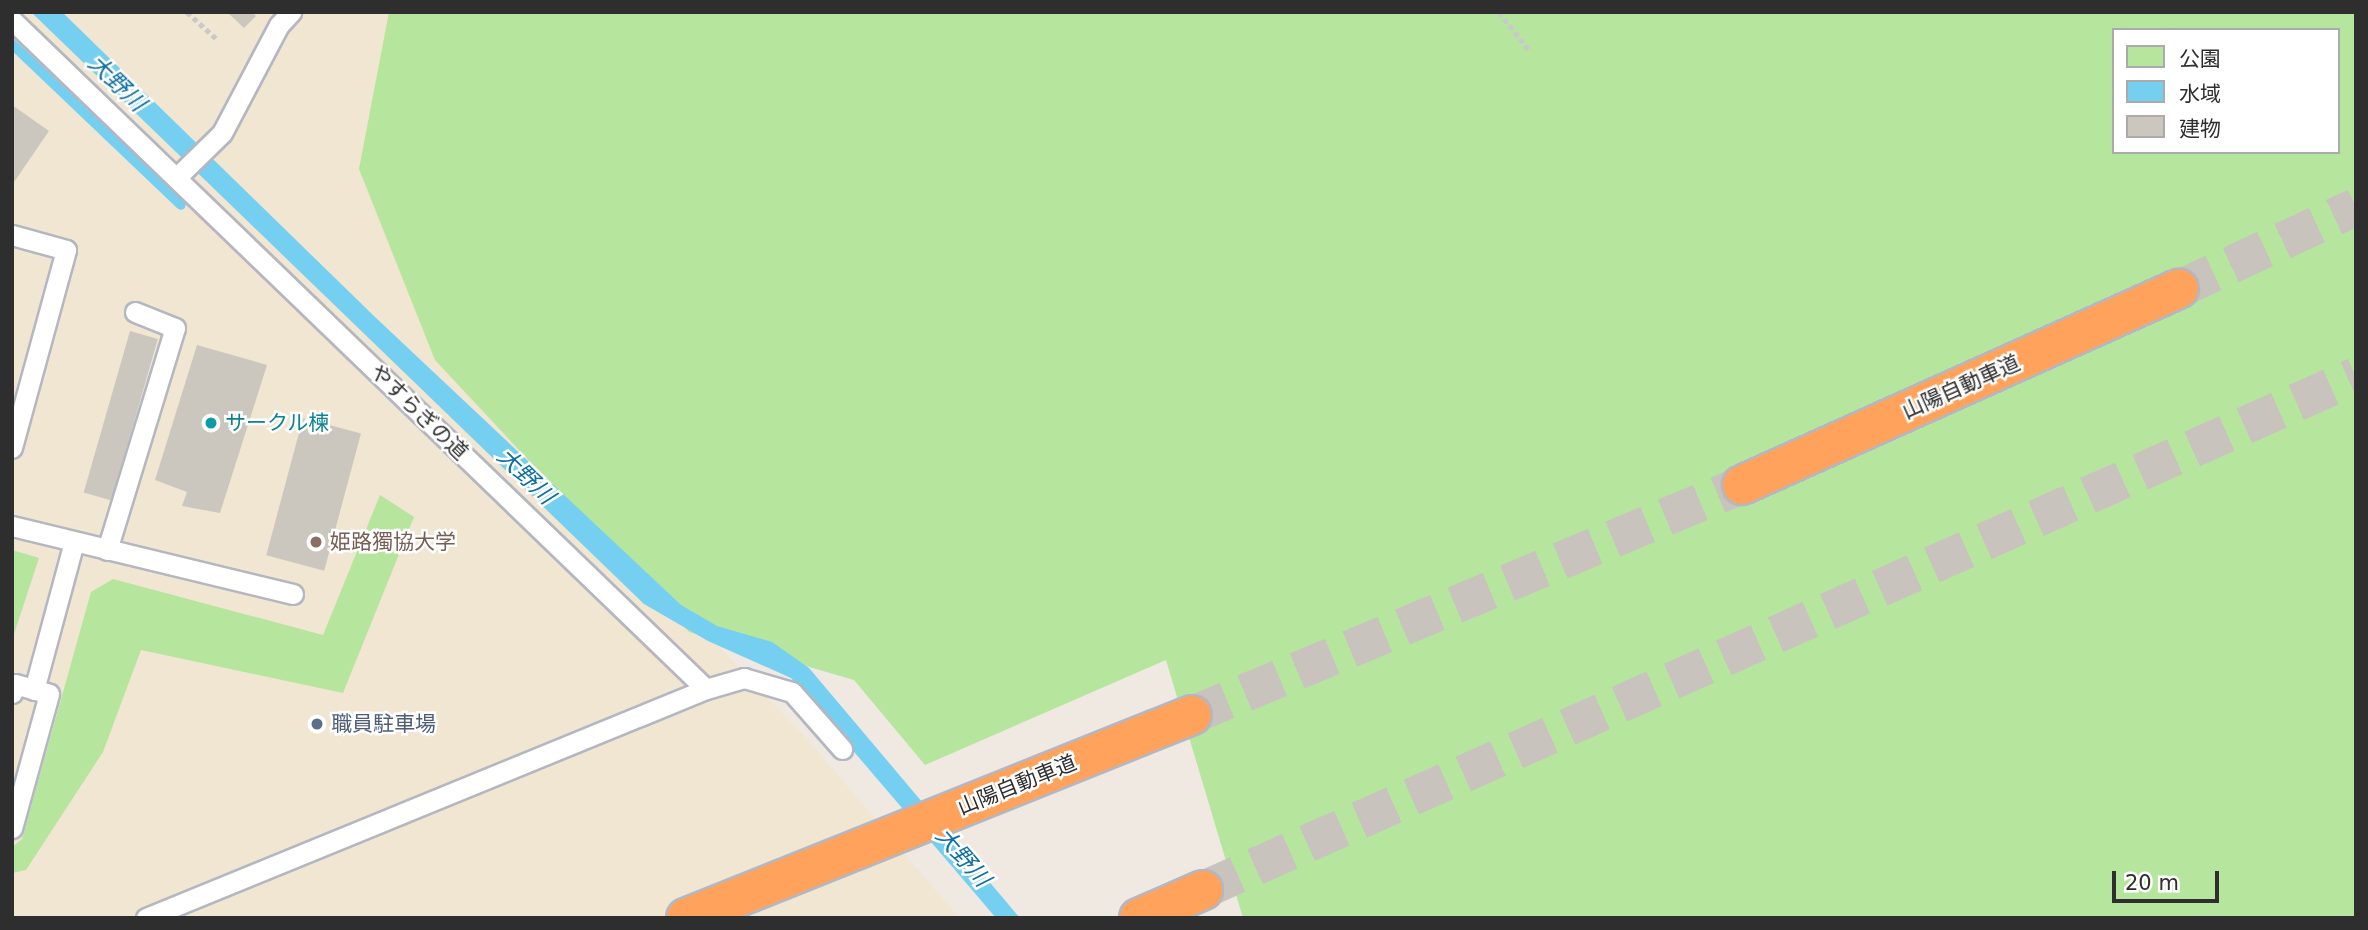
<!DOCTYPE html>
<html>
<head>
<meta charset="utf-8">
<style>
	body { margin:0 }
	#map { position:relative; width:2368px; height:930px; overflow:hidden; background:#efe9e1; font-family:"DejaVu Sans","Noto Sans JP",sans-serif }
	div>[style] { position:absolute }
	.education>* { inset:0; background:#f0e6d1 }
	.green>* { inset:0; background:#b6e59e }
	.water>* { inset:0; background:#75cff0 }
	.stream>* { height:10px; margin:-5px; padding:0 5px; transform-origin:5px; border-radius:5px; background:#75cff0 }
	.building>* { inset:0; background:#cbc7bf; transform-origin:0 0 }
	.highway-tunnel>* { height:38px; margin-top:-19px; transform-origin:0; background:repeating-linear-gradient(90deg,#c8c4bd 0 38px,transparent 0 57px) }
	.path>* { height:4.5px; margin-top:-2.25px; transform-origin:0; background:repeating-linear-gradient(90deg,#c9c9c9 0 5px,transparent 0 8.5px) }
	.roads { filter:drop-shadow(2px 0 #b4b7c1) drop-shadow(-2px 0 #b4b7c1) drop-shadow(0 2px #b4b7c1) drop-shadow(0 -2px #b4b7c1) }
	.lane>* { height:19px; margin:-9.5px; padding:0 9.5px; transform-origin:9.5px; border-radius:9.5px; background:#fff }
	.highway>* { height:38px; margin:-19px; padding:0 19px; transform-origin:19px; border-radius:19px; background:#ffa35c }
	.dots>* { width:19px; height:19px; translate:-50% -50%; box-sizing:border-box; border:4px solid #fff; border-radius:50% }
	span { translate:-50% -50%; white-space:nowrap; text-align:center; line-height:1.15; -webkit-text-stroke:5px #fff; paint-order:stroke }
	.street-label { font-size:21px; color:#2e2e2e }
	.culture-label { font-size:21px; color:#0d838f }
	.left { translate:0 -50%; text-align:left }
	.education-label { font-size:21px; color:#785e54 }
	.service-label { font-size:21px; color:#4e5e75 }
	.water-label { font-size:23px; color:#0d6fa3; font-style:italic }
	.frame { position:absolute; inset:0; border:14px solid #2e2e2e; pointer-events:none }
	.legend { position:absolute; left:2112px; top:28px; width:228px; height:126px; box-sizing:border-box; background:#fff; border:2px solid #ababab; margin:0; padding:9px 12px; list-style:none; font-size:21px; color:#2e2e2e }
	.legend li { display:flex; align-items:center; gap:14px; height:35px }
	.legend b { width:35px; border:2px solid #ababab }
	.scale { position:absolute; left:2112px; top:871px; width:107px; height:32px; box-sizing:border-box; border:4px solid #2e2e2e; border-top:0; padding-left:9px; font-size:21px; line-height:24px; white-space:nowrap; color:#2e2e2e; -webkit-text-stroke:5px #fff; paint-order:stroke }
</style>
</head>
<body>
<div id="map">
	<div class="education">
		<i style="clip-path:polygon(12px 12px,405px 12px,433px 345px,808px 740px,959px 918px,12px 918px)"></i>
	</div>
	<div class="green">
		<i style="clip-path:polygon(evenodd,389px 12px,2356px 12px,2356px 918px,1243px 918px,1166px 660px,925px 765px,854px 680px,689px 632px,435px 360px,359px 169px,389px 12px,2114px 30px,2338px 30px,2338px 152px,2114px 152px,2114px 30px)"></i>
		<i style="clip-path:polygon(380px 495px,414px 517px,343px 693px,141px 650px,103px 752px,26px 870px,12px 873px,12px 847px,22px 839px,91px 592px,113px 579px,323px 635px)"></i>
		<i style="clip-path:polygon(12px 550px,39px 558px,12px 640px)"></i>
	</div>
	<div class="water">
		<i style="clip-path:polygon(31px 12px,62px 12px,375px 317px,681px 605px,717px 626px,772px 642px,809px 668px,1020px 918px,996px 918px,791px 678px,708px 641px,644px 604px)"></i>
	</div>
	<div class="stream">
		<i style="left:12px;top:44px;width:233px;rotate:43.6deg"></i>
	</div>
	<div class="building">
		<i style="clip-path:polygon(227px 12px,252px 12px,256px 16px,244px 28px)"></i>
		<i style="clip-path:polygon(12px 105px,49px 131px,12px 185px)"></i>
		<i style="left:130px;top:331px;width:29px;height:168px;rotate:16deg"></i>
		<i style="clip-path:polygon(197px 345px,267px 365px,220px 513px,182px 506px,187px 492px,155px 480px)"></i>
		<i style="left:303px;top:418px;width:60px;height:142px;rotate:15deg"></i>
	</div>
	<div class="highway-tunnel">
		<i style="left:2179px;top:289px;width:195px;rotate:-24.9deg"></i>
		<i style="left:1192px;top:715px;width:596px;rotate:-22.69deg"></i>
		<i style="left:1203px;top:890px;width:1262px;rotate:-24.03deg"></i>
	</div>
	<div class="path">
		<i style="left:187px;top:12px;width:39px;rotate:42deg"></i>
		<i style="left:1499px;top:12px;width:48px;rotate:51.7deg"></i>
	</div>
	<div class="roads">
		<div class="lane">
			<i style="left:12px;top:20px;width:964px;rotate:43.95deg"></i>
			<i style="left:706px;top:689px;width:40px;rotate:-16deg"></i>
			<i style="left:744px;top:678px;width:50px;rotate:16.3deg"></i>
			<i style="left:792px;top:692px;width:76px;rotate:48.7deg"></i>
			<i style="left:176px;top:178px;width:64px;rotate:-44.4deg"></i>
			<i style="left:222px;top:133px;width:122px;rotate:-62.2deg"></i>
			<i style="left:279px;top:25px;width:18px;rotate:-47deg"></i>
			<i style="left:12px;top:235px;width:56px;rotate:15.5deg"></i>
			<i style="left:66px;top:250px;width:205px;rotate:105.3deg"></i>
			<i style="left:12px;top:526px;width:289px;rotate:13.6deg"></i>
			<i style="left:107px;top:550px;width:232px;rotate:-73deg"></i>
			<i style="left:175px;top:328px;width:43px;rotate:-158.2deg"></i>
			<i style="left:34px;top:690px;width:153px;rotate:-74.9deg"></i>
			<i style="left:12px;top:693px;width:9px;rotate:-72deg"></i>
			<i style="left:15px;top:684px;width:35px;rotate:16deg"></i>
			<i style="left:49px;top:694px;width:139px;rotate:105.4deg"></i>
			<i style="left:146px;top:918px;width:605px;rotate:-22.24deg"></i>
		</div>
		<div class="highway">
			<i style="left:1742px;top:485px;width:479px;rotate:-24.2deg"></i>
			<i style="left:686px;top:918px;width:545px;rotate:-21.86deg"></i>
			<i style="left:1139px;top:918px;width:70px;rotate:-23.6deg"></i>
		</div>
	</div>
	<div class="dots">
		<i style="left:211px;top:423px;background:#0f9aa8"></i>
		<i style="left:316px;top:542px;background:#8d6e63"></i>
		<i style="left:317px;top:724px;background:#5c6f8a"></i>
	</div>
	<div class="street-label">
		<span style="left:1961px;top:387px;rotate:-24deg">山陽自動車道</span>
		<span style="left:419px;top:412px;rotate:44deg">やすらぎの道</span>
		<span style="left:1017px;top:785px;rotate:-22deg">山陽自動車道</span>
	</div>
	<div class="culture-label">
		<span class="left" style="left:225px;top:423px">サークル楝</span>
	</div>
	<div class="education-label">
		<span class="left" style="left:330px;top:542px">姫路獨協大学</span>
	</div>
	<div class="service-label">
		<span class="left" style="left:331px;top:724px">職員駐車場</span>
	</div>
	<div class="water-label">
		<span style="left:117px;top:83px;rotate:44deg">大野川</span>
		<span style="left:526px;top:476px;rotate:44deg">大野川</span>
		<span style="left:963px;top:857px;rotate:49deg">大野川</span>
	</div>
	<div class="frame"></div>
	<ul class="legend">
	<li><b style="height:19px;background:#b6e59e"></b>公園</li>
	<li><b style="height:19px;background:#75cff0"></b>水域</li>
	<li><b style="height:19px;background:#cbc7bf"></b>建物</li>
	</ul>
	<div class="scale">20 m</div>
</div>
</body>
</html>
